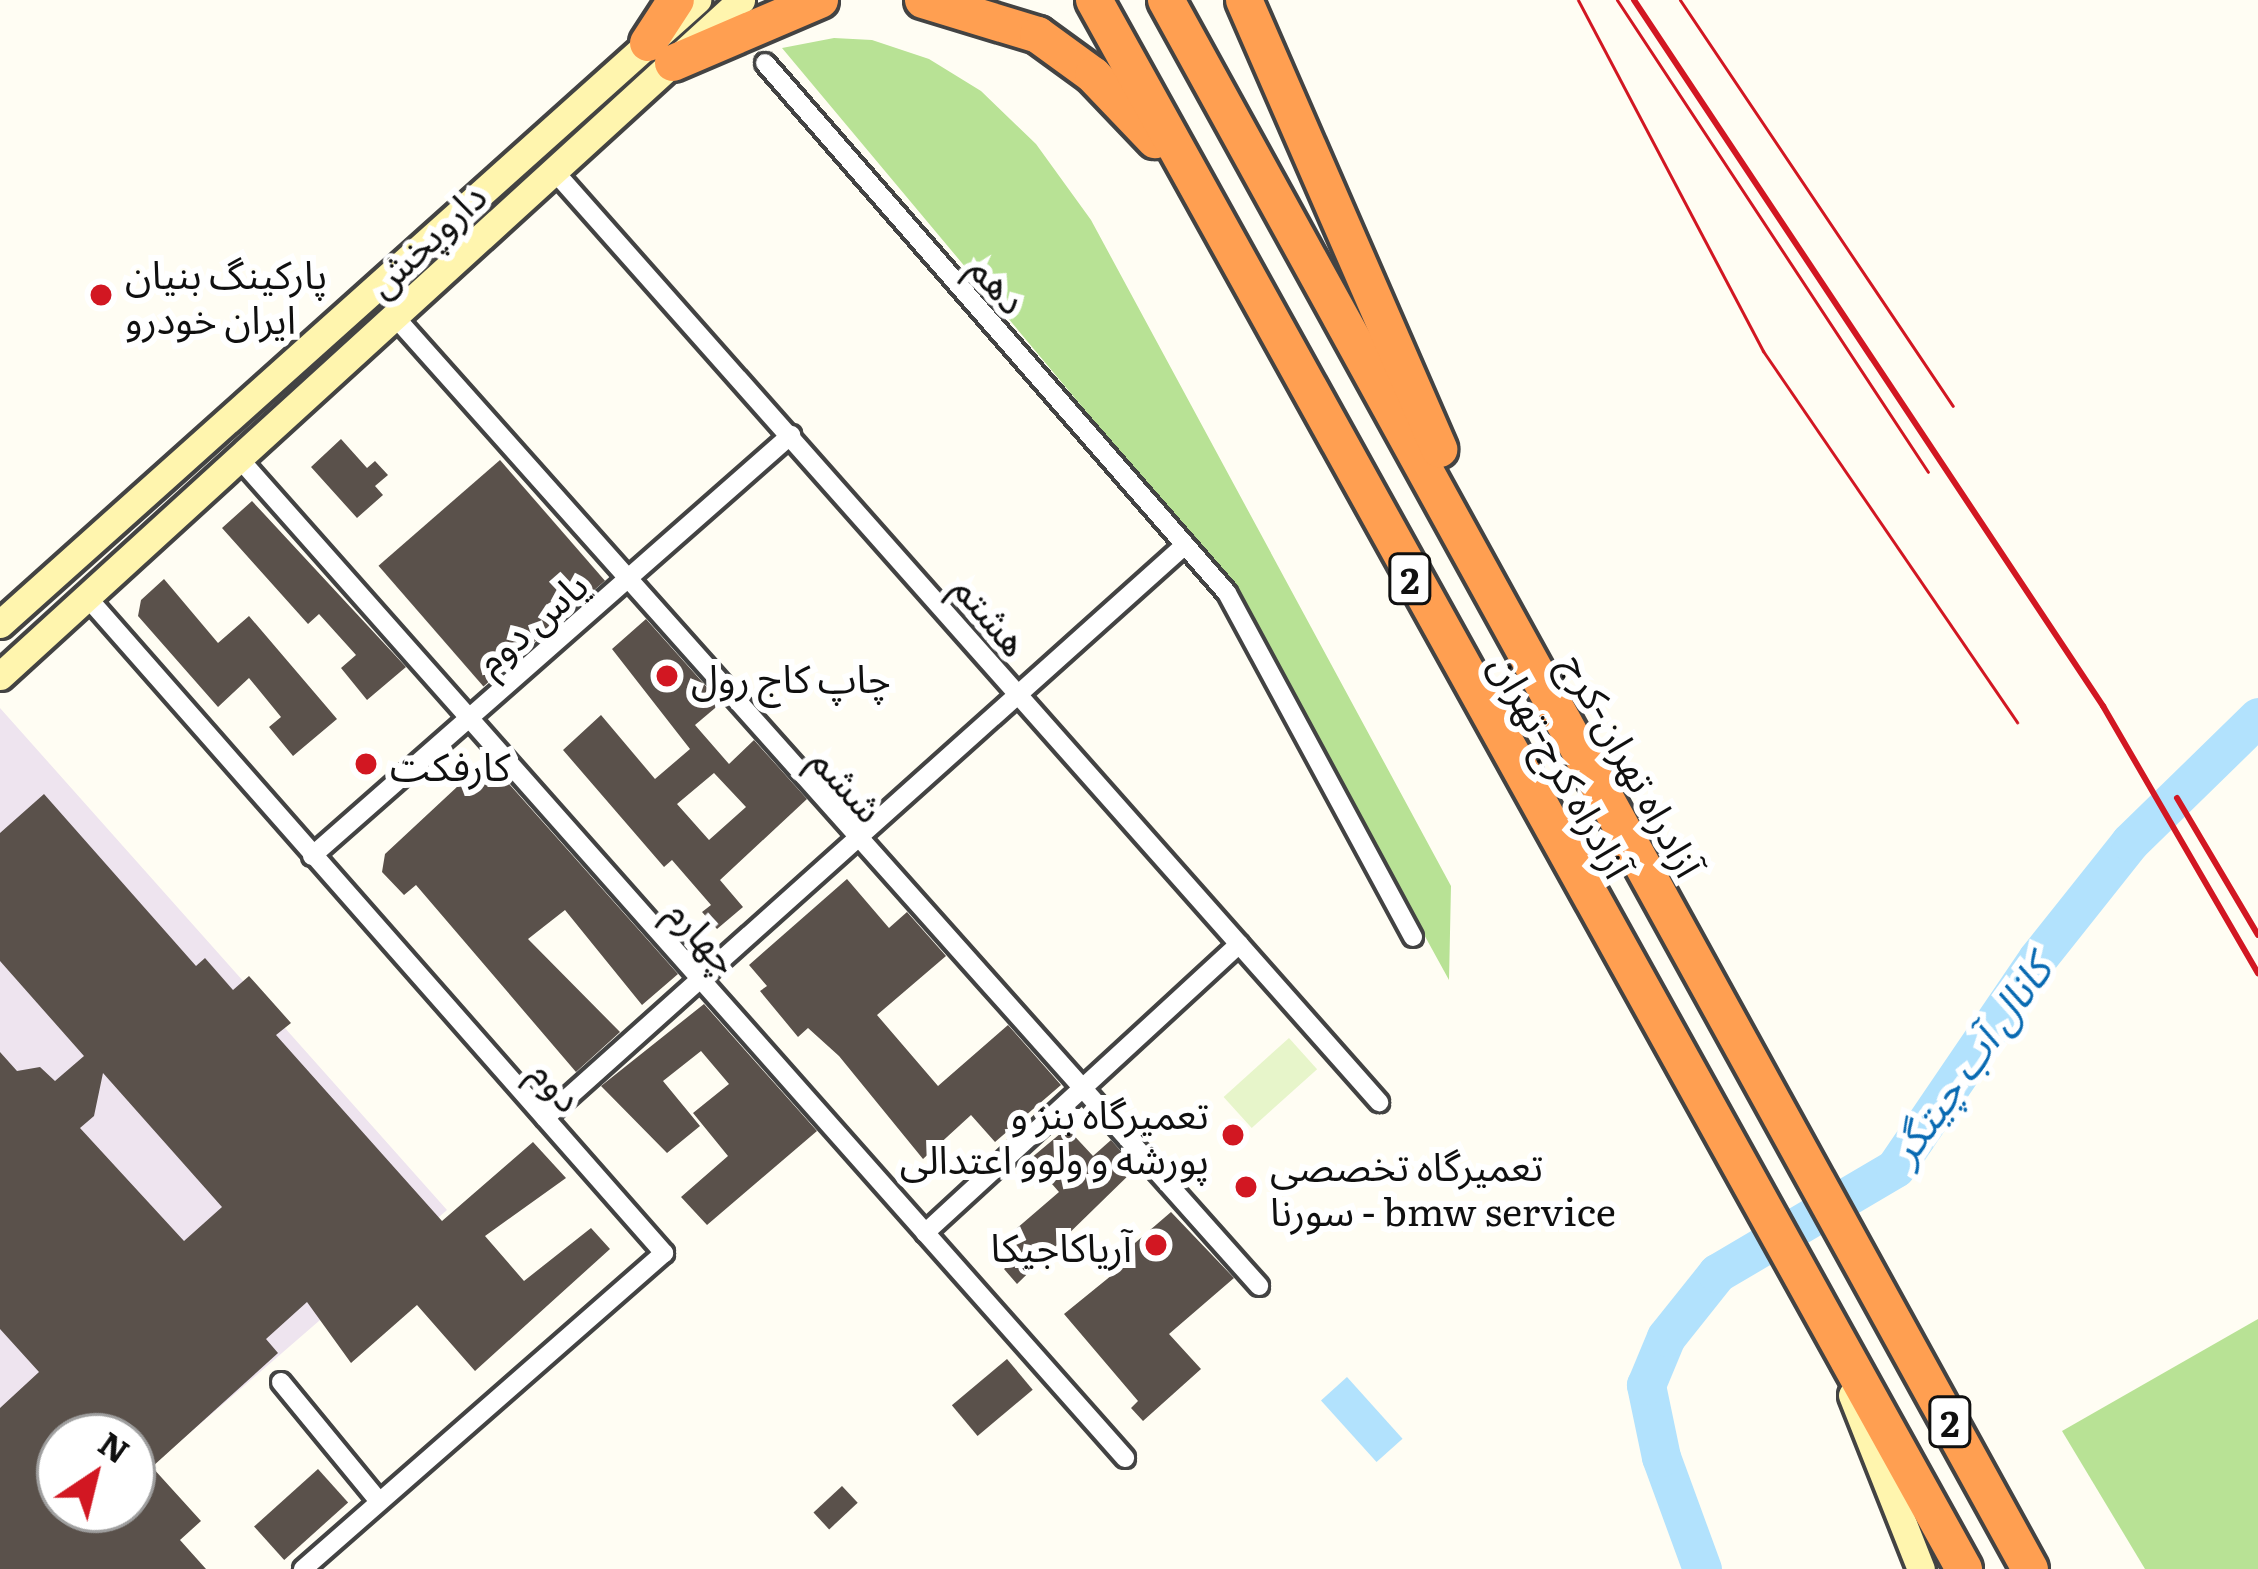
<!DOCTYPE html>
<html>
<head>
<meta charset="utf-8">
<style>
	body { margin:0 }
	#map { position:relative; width:2258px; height:1569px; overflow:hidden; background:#fffdf3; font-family:Literata,"Noto Sans Arabic",serif }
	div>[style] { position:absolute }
	.industrial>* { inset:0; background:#eee4ef }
	.forest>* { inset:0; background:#b8e295 }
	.pitch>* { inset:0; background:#e7f5ca; transform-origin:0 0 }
	.water>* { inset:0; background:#b2e2fd; transform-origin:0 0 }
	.river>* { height:39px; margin:-19.5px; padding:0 19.5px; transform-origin:19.5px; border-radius:19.5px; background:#b2e2fd }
	.building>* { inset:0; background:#5a514b; transform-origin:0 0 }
	.roads { filter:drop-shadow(3px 0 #434343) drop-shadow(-3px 0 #434343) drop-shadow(0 3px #434343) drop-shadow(0 -3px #434343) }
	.street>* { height:18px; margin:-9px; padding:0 9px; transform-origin:9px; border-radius:9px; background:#fff }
	.secondary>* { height:27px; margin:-13.5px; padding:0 13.5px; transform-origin:13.5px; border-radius:13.5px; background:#fff5ae }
	.highway>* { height:36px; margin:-18px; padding:0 18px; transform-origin:18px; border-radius:18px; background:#ff9f51 }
	.tram>* { height:3px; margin:-1.5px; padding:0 1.5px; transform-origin:1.5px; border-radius:1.5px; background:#d21722 }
	.rail>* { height:6px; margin:-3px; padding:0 3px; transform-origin:3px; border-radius:3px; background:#d21722 }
	.dots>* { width:33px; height:33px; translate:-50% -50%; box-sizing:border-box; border:6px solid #fff; border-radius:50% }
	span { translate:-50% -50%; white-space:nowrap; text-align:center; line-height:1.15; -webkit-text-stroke:12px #fff; paint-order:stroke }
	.shield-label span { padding:3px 9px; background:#fff; border:3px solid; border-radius:9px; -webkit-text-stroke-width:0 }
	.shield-label { font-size:36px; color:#101010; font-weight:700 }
	.street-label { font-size:39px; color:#101010 }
	.poi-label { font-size:39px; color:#101010 }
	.left { translate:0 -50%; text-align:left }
	.right { translate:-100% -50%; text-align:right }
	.water-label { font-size:42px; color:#096ab2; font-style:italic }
	.north { position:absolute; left:36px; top:1413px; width:120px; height:120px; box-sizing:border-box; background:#fff; border:3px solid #9f9f9f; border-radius:50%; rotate:35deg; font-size:33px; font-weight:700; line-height:48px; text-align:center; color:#101010 }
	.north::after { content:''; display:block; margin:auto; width:42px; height:54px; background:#d21722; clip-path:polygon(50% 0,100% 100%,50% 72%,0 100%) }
</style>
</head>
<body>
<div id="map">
	<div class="industrial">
		<i style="clip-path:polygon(0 708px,447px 1210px,132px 1483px,132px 1437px,60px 1437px,60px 1509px,33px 1569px,0 1569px)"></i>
	</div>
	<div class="forest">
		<i style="clip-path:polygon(834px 38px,872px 40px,929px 59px,981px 91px,1036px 144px,1091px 220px,1451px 886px,1449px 980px,1233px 587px,782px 48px)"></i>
		<i style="clip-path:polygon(2258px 1319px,2258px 1569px,2145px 1569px,2062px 1431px)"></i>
	</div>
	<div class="pitch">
		<i style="left:1289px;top:1038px;width:42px;height:88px;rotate:48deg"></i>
	</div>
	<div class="water">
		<i style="left:1347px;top:1377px;width:83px;height:35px;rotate:48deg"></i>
	</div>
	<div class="river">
		<i style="left:1702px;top:1569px;width:119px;rotate:-110.1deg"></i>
		<i style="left:1661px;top:1457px;width:74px;rotate:-101.8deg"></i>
		<i style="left:1646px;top:1385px;width:52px;rotate:-67.4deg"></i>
		<i style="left:1666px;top:1337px;width:82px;rotate:-51.4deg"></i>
		<i style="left:1717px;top:1273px;width:207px;rotate:-30.5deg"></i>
		<i style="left:1895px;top:1168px;width:253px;rotate:-55.8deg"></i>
		<i style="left:2037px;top:959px;width:149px;rotate:-51.5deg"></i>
		<i style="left:2130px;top:842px;width:179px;rotate:-44.3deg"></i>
	</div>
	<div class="building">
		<i style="clip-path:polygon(341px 439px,367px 468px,375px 461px,388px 475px,375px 486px,383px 495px,357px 518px,311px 467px)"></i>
		<i style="left:500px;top:460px;width:160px;height:161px;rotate:49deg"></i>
		<i style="clip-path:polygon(252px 501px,406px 667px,367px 700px,341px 668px,356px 655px,319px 614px,308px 624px,222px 528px)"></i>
		<i style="clip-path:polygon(164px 579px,218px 643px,249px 616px,337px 719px,293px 756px,269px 727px,281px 717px,249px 678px,218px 707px,138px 616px,141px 600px)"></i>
		<i style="clip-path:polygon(evenodd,646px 619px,721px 703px,695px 725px,729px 764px,754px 740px,807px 799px,720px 880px,743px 907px,717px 929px,702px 912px,711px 905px,672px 860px,664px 867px,563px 750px,601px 715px,655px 779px,690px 749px,612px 649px,646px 619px,714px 773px,746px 807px,709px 840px,677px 804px,714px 773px)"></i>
		<i style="clip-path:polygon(487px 759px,678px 974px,642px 1005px,565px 910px,528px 939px,620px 1032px,576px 1072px,416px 885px,404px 895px,382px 872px,385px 854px)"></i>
		<i style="clip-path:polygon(evenodd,44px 794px,196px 966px,205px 958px,233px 990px,249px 976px,291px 1023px,276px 1035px,442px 1221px,533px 1142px,566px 1178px,485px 1236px,524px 1281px,591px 1228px,610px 1249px,475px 1371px,417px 1305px,351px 1363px,307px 1302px,266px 1339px,278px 1353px,152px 1467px,201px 1521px,180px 1540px,206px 1569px,0 1569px,0 1408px,39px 1372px,0 1329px,0 1052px,17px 1071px,40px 1067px,55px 1081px,84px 1056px,0 961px,0 833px,44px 794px,103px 1073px,222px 1207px,184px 1241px,80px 1128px,94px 1116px,103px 1073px,44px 794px,60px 1437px,132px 1437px,132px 1509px,60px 1509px,60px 1437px)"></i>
		<i style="clip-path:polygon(847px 879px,889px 928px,907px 912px,946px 956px,877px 1015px,938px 1086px,1008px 1025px,1061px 1085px,995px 1142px,971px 1115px,923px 1159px,839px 1056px,808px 1028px,798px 1037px,760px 991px,767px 986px,749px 965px)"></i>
		<i style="clip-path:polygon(704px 1004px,817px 1131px,707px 1225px,681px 1197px,728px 1156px,693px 1113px,729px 1084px,701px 1051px,663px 1081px,700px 1126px,667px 1153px,601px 1086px)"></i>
		<i style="clip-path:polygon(1067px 1128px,1093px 1156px,1111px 1140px,1136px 1168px,1017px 1284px,1004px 1269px,1017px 1258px,1002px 1241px,1059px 1192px,1030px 1159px)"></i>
		<i style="clip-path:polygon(1171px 1212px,1234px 1278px,1169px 1334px,1201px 1369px,1143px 1421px,1131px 1408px,1138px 1401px,1064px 1314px,1128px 1262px,1121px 1255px)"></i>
		<i style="left:1007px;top:1359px;width:40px;height:72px;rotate:50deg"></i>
		<i style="left:318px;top:1469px;width:45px;height:86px;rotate:48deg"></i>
		<i style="left:842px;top:1486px;width:23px;height:39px;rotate:47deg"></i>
	</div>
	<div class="roads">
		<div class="street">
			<i style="left:765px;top:63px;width:703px;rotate:48.92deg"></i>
			<i style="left:1227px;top:593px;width:391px;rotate:61.6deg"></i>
			<i style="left:555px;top:172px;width:1243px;rotate:48.46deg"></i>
			<i style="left:396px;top:318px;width:1297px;rotate:48.28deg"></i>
			<i style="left:237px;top:456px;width:1339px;rotate:48.45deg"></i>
			<i style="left:87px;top:597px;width:874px;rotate:48.67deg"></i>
			<i style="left:664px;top:1253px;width:480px;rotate:138.8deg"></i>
			<i style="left:312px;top:856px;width:638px;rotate:-41.31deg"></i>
			<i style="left:545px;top:1118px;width:859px;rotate:-41.84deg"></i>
			<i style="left:925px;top:1233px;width:427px;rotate:-42.6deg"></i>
			<i style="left:281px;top:1382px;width:153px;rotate:50.6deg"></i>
		</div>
		<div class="secondary">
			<i style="left:0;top:624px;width:936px;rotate:-41.84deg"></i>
			<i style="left:0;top:676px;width:1003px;rotate:-42.37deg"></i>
			<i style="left:1852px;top:1395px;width:187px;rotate:68.4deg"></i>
		</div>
		<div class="highway">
			<i style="left:923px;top:0;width:120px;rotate:16.9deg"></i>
			<i style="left:1038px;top:35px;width:68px;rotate:36deg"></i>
			<i style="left:1093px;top:75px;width:90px;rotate:46.4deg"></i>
			<i style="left:1094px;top:0;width:1794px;rotate:60.99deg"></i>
			<i style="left:1166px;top:0;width:1791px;rotate:61.16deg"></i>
			<i style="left:1244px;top:0;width:490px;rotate:66.5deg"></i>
			<i style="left:648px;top:43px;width:51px;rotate:-56.9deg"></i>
			<i style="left:673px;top:63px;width:160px;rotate:-23.2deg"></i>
		</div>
	</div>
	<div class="tram">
		<i style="left:1578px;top:0;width:397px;rotate:62.2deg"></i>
		<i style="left:1763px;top:351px;width:450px;rotate:55.6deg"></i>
		<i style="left:1617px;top:0;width:565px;rotate:56.62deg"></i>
		<i style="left:1680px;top:0;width:489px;rotate:56.1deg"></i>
	</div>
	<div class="rail">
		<i style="left:1634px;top:0;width:848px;rotate:56.4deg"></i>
		<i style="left:2103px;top:706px;width:309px;rotate:59.9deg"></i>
		<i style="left:2177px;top:798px;width:159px;rotate:59.4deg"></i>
	</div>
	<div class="dots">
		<i style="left:101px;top:295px;background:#d21722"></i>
		<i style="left:667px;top:676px;background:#d21722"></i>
		<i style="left:366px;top:764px;background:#d21722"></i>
		<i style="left:1233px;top:1135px;background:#d21722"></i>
		<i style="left:1246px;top:1187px;background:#d21722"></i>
		<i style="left:1156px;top:1245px;background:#d21722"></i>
	</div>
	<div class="shield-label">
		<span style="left:1410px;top:579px">2</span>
		<span style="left:1950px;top:1422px">2</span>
	</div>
	<div class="street-label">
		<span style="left:425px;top:238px;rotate:-43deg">داروپخش</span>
		<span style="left:1000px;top:283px;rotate:49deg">دهم</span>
		<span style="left:993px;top:614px;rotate:50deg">هشتم</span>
		<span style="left:530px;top:621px;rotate:-41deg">یاس دوم</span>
		<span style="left:1634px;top:764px;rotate:61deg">آزادراه تهران-کرج</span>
		<span style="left:1563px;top:765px;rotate:61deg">آزادراه کرج-تهران</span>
		<span style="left:849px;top:783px;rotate:48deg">ششم</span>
		<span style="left:705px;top:935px;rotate:48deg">چهارم</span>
		<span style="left:558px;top:1084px;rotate:48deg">دوم</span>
	</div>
	<div class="poi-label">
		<span class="left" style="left:125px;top:295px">پارکینگ بنیان<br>ایران خودرو</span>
		<span class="left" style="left:691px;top:676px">چاپ کاج رول</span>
		<span class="left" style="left:390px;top:764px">کارفکت</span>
		<span class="right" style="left:1209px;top:1135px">تعمیرگاه بنز و<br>پورشه و ولوو اعتدالی</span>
		<span class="left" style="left:1270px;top:1187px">تعمیرگاه تخصصی<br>سورنا - bmw service</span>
		<span class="right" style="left:1132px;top:1245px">آریاکاجیکا</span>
	</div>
	<div class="water-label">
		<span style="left:1968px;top:1058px;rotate:-54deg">کانال آب چیتگر</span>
	</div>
	<div class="north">N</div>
</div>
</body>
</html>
